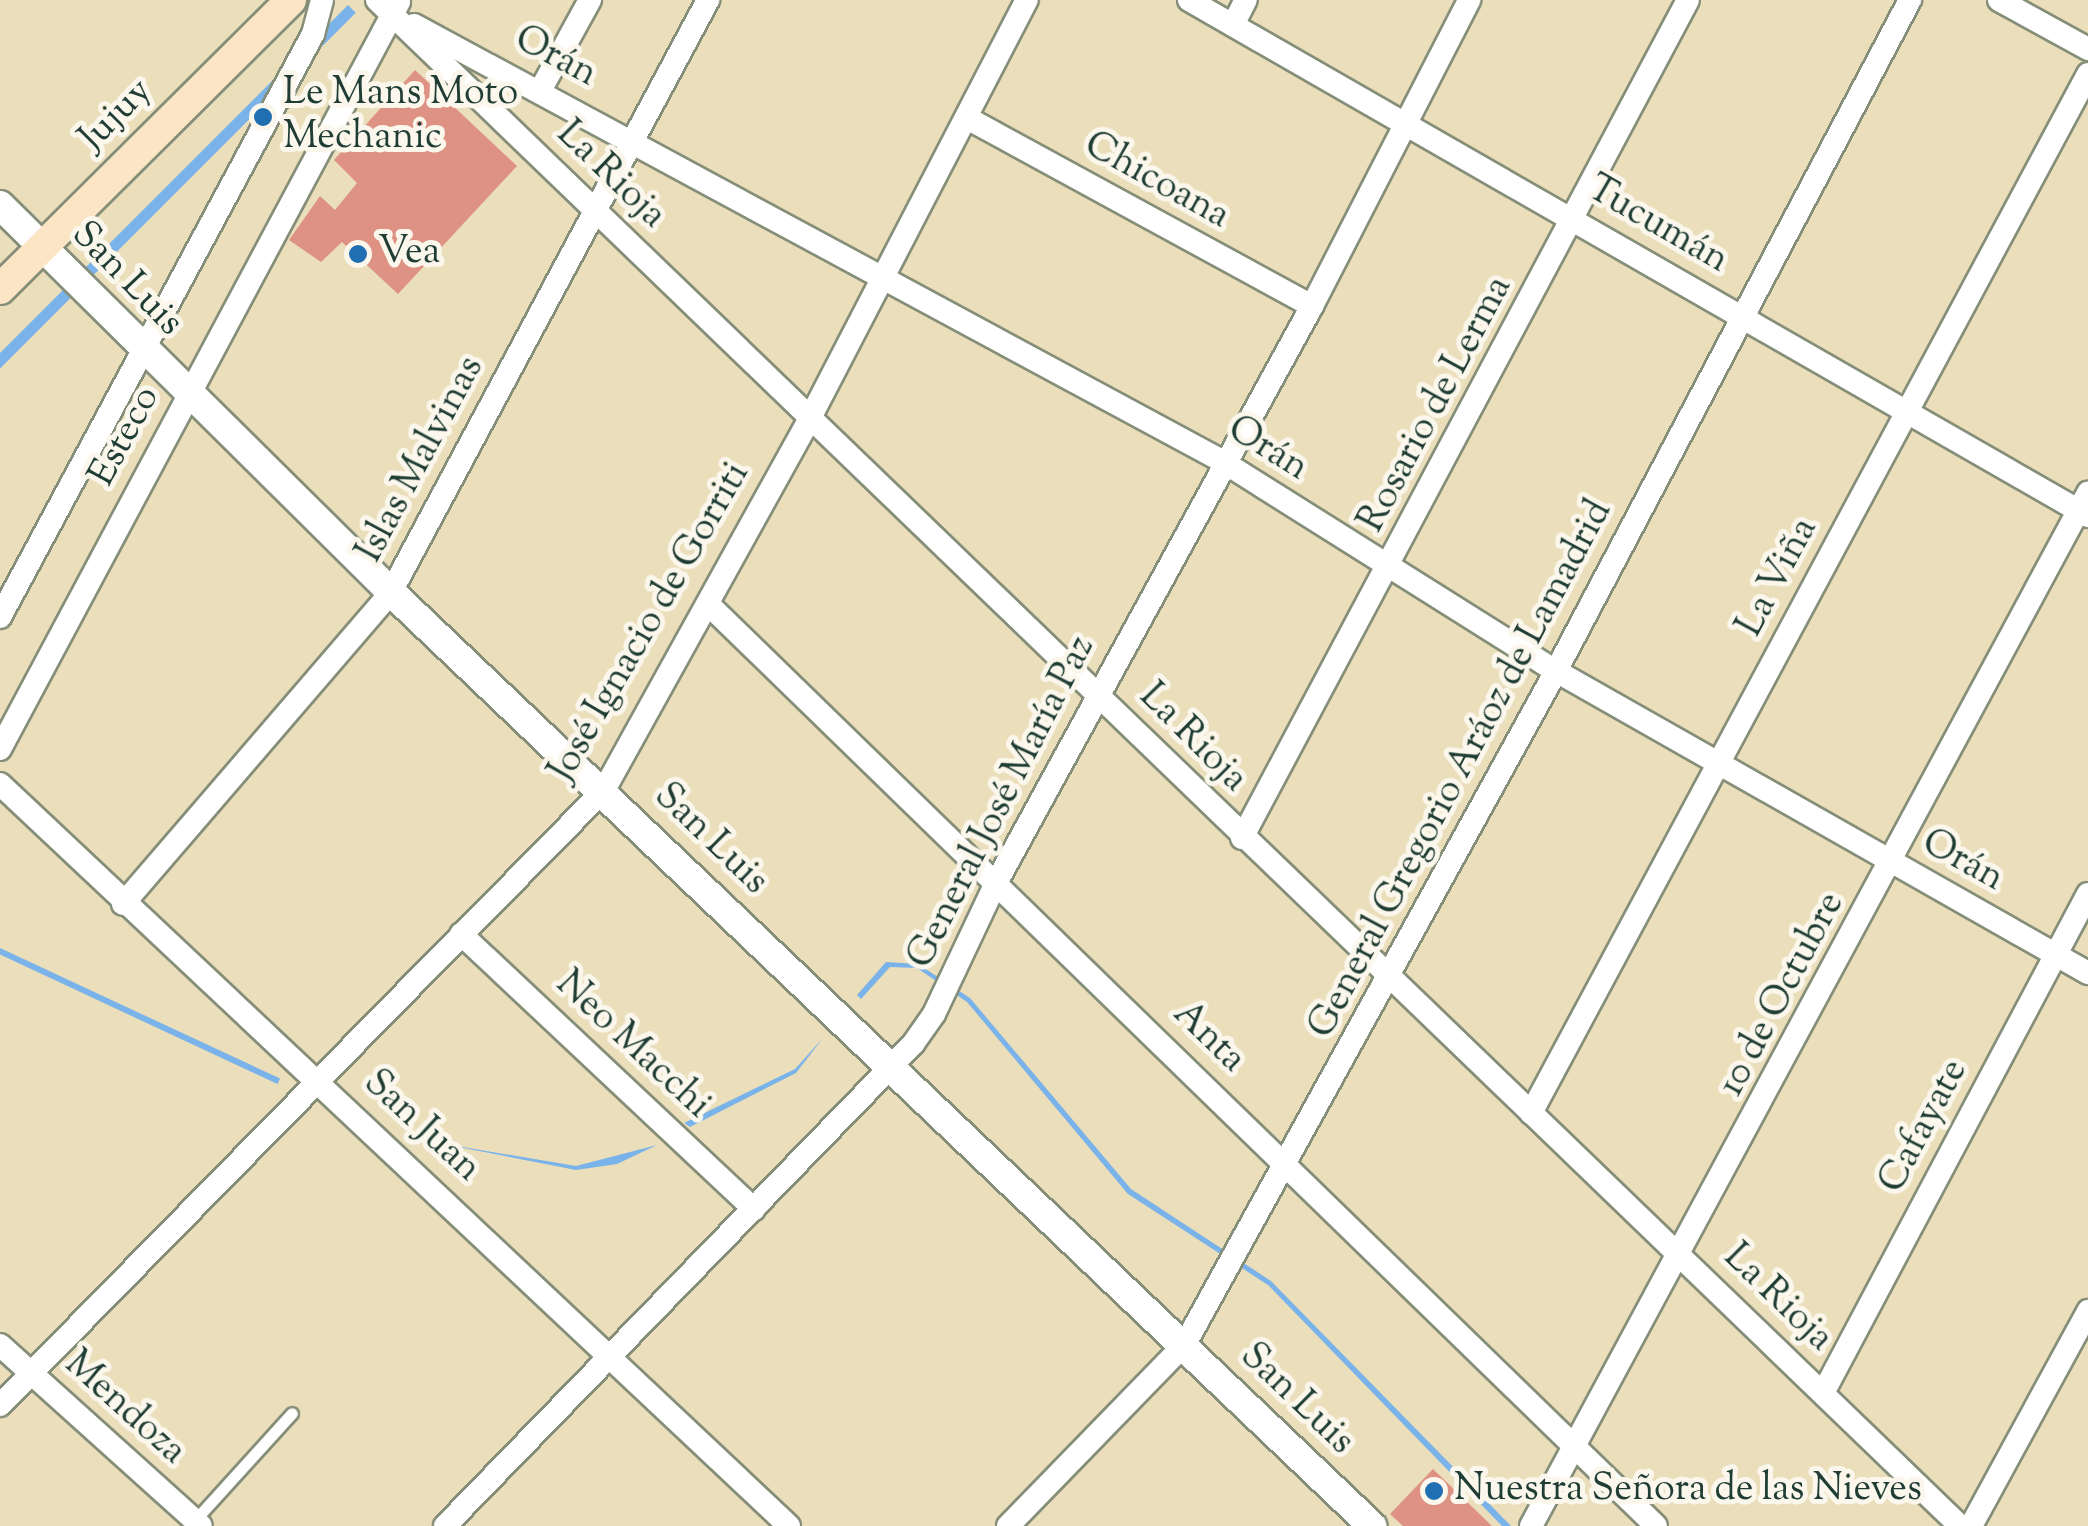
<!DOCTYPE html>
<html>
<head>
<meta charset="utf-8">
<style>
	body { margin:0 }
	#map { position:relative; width:2088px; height:1526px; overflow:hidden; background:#ebdebb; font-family:"Sorts Mill Goudy",serif }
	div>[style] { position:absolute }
	.water>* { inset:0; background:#79b3ea; transform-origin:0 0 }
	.building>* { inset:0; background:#de9283 }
	.roads { filter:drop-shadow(2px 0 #858e78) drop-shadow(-2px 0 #858e78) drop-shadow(0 2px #858e78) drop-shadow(0 -2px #858e78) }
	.service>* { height:11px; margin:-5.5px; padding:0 5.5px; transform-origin:5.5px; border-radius:5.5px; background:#fff }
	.minor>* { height:22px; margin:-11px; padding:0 11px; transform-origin:11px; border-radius:11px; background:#fff }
	.tertiary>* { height:28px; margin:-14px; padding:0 14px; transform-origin:14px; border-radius:14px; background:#fff }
	.secondary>* { height:30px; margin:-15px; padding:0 15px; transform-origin:15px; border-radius:15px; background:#fce5c4 }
	.dots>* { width:28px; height:28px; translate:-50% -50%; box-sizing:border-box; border:5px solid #fbf7ec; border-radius:50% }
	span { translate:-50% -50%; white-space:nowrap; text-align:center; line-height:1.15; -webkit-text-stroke:10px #fbf7ec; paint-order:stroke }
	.street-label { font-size:38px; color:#1f3d34 }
	.poi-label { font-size:38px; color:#1f3d34 }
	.left { translate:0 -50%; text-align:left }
</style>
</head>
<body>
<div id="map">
	<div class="water">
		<i style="left:348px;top:5px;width:11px;height:731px;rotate:45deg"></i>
		<i style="left:0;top:948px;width:309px;height:6px;rotate:25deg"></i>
		<i style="clip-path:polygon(886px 962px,918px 964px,970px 998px,1131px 1189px,1271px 1281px,1511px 1526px,1502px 1526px,1268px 1285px,1128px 1194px,967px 1002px,917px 968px,890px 967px,861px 999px,857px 995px)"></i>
		<i style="clip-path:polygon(823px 1038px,796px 1073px,690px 1127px,684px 1123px,795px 1069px)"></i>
		<i style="clip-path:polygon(433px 1142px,576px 1166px,657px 1145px,617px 1164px,576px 1170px)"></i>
	</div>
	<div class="building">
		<i style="clip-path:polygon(415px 70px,517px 166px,398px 294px,342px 242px,321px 262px,289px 240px,320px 196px,335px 210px,357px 183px,334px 160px)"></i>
		<i style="clip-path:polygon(1433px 1469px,1492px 1526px,1403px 1526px,1390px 1514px)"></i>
	</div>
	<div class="roads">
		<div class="service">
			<i style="left:195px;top:1520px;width:144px;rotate:-47.8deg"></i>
		</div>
		<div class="minor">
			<i style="left:377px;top:0;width:2199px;rotate:43.95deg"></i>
			<i style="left:1189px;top:0;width:1037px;rotate:29.85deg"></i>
			<i style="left:1999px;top:0;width:102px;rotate:28.8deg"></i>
			<i style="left:414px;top:25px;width:918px;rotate:28.35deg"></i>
			<i style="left:1222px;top:461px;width:395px;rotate:32.2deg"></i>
			<i style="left:1556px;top:671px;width:612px;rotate:29.58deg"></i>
			<i style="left:1233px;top:25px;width:28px;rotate:-63deg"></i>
			<i style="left:541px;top:89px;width:102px;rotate:-61.2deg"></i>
			<i style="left:967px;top:118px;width:393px;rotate:28.6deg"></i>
			<i style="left:708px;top:604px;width:1322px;rotate:44.2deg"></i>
			<i style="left:0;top:617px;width:662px;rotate:-61.77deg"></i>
			<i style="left:313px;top:34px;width:35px;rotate:-75deg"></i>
			<i style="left:0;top:749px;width:847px;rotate:-61.89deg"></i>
			<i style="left:0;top:784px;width:1083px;rotate:43.24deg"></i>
			<i style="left:1242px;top:838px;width:949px;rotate:-61.98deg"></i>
			<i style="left:123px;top:904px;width:411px;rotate:-49.3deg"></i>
			<i style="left:391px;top:592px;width:672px;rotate:-61.83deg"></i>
			<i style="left:461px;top:934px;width:402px;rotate:43.2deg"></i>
			<i style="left:1531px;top:1113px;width:1179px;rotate:-61.8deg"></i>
			<i style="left:0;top:1345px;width:270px;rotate:42deg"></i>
			<i style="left:1823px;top:1393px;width:565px;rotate:-62.03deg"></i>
			<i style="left:0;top:1405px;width:862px;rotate:-45.52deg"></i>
			<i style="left:604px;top:790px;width:423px;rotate:-61deg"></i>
			<i style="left:809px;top:420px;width:473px;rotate:-62.6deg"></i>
			<i style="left:445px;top:1526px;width:672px;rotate:-45.84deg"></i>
			<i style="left:913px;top:1044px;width:37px;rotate:-55deg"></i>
			<i style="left:934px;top:1014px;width:145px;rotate:-64.7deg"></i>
			<i style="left:996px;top:883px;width:658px;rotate:-61.29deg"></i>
			<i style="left:1312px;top:306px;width:344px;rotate:-62.8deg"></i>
			<i style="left:1008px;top:1526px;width:254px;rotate:-45.8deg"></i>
			<i style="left:1185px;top:1344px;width:768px;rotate:-61.13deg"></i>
			<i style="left:1556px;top:671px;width:759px;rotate:-62.19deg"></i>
			<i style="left:1531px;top:1526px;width:1174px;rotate:-61.67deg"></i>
			<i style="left:1971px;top:1526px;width:245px;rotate:-61.4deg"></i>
		</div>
		<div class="tertiary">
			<i style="left:0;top:205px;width:550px;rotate:44.71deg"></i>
			<i style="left:391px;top:592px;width:1355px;rotate:43.59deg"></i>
		</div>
		<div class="secondary">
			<i style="left:0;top:289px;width:410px;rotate:-44.8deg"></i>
		</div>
	</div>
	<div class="dots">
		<i style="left:263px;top:117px;background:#1f6fb2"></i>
		<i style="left:358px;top:254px;background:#1f6fb2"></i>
		<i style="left:1434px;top:1491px;background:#1f6fb2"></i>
	</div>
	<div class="street-label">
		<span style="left:555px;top:58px;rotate:28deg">Orán</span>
		<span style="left:117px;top:116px;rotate:-45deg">Jujuy</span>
		<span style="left:610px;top:176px;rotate:44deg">La Rioja</span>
		<span style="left:1156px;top:182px;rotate:29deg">Chicoana</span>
		<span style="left:1657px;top:226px;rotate:30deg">Tucumán</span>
		<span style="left:126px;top:280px;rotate:46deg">San Luis</span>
		<span style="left:1437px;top:405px;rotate:-62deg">Rosario de Lerma</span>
		<span style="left:126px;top:437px;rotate:-62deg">Esteco</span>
		<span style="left:1267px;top:450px;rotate:32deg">Orán</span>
		<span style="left:422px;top:460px;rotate:-62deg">Islas Malvinas</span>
		<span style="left:1779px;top:578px;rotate:-62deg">La Viña</span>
		<span style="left:651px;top:623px;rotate:-60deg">José Ignacio de Gorriti</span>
		<span style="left:1192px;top:739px;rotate:45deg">La Rioja</span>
		<span style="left:1462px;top:770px;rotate:-62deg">General Gregorio Aráoz de Lamadrid</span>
		<span style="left:1003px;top:803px;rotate:-63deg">General José María Paz</span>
		<span style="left:710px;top:840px;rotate:44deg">San Luis</span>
		<span style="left:1962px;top:862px;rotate:29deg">Orán</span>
		<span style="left:1783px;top:995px;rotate:-62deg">10 de Octubre</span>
		<span style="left:1208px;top:1038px;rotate:44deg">Anta</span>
		<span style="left:632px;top:1046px;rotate:43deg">Neo Macchi</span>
		<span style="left:421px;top:1127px;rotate:43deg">San Juan</span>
		<span style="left:1925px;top:1127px;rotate:-62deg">Cafayate</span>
		<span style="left:1777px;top:1299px;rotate:44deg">La Rioja</span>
		<span style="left:1296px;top:1400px;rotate:44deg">San Luis</span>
		<span style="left:124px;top:1409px;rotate:42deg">Mendoza</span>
	</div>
	<div class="poi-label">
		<span class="left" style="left:283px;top:117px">Le Mans Moto<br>Mechanic</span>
		<span class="left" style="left:378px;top:254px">Vea</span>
		<span class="left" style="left:1454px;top:1491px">Nuestra Señora de las Nieves</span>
	</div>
</div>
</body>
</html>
